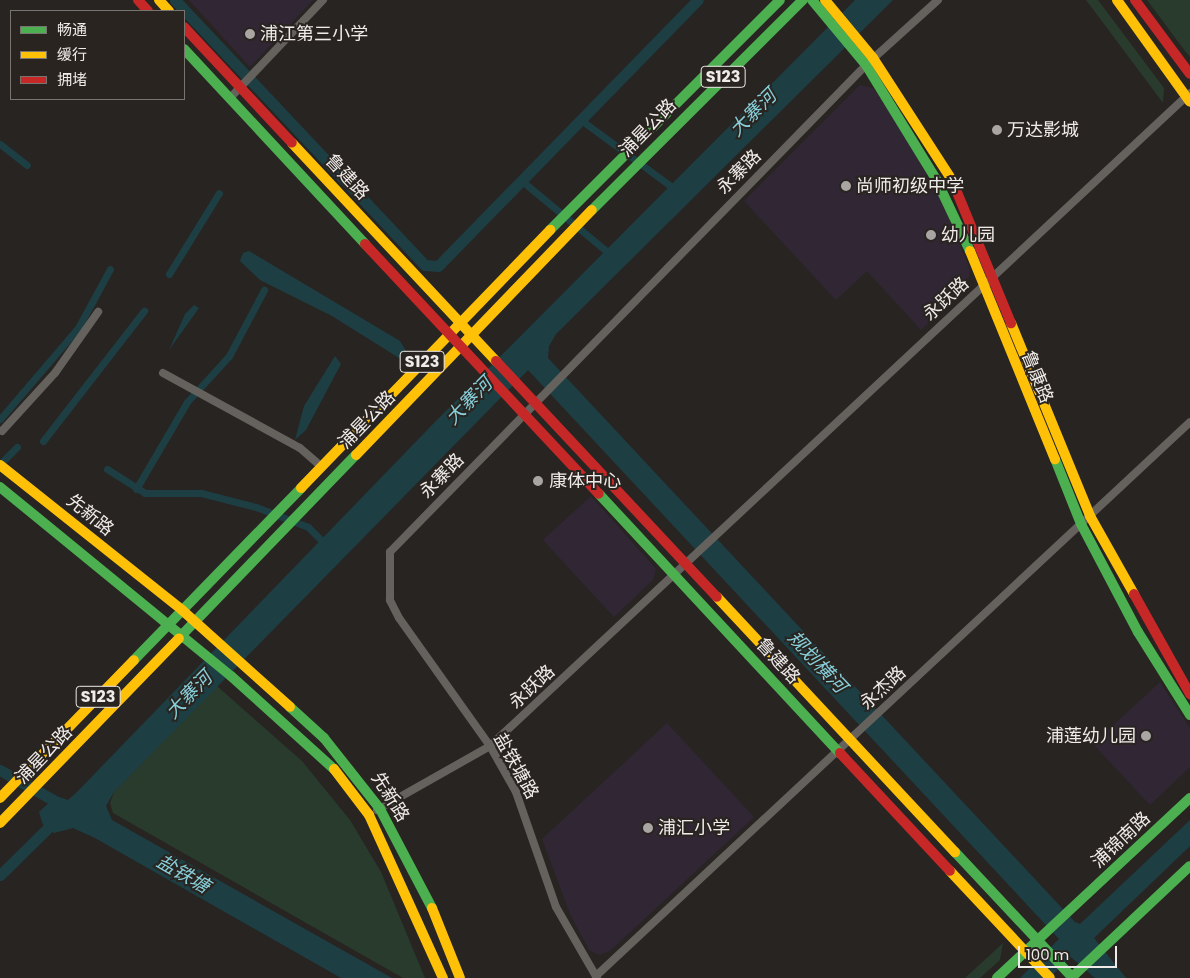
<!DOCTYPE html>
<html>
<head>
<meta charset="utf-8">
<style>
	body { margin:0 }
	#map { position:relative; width:1190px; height:978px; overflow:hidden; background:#272422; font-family:Poppins,"Noto Sans SC",sans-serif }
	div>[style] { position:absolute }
	.education>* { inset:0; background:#312734 }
	.green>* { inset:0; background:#293b2c }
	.water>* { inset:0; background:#1d3f44 }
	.canal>* { height:7px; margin:-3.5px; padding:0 3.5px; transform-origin:3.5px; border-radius:3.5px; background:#1d3f44 }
	.river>* { height:11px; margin:-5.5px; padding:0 5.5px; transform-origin:5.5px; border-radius:5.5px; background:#1d3f44 }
	.street>* { height:8px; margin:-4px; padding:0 4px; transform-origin:4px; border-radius:4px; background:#65625e }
	.fast>* { height:10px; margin:-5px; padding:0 5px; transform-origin:5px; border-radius:5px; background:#4caf50 }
	.slow>* { height:10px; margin:-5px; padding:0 5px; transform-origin:5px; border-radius:5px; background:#ffc107 }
	.jam>* { height:10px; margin:-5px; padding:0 5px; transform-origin:5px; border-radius:5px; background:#c62828 }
	.dots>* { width:14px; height:14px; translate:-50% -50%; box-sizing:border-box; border:2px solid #292420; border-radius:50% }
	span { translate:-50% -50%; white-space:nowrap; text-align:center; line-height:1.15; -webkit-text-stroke:4px #292420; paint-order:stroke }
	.shield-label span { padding:1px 4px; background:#292420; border:1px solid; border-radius:4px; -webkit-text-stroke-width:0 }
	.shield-label { font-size:16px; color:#efebe8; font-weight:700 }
	.poi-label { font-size:18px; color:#efebe8 }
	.left { translate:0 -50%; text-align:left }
	.right { translate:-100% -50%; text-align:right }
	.street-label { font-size:18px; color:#efebe8 }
	.water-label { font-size:19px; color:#87cfda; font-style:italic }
	.legend { position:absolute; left:10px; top:10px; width:175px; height:90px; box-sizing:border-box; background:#292420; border:1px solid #787470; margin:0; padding:6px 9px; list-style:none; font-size:15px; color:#efebe8 }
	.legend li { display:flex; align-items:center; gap:10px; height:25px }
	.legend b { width:25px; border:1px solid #787470 }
	.scale { position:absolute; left:1018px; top:946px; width:99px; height:22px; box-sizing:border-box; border:2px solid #efebe8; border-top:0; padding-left:6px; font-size:15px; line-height:18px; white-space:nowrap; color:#efebe8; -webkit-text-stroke:4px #292420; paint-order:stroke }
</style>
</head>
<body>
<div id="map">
	<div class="education">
		<i style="clip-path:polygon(189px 0,313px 0,250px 67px)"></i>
		<i style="clip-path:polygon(860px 85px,873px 88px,895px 119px,942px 202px,970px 269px,967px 287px,921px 330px,867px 271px,836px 300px,744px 201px)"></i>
		<i style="clip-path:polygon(591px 496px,656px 569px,653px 580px,614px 617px,543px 540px)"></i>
		<i style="clip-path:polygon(1160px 682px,1190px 728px,1190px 767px,1150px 805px,1093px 744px)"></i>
		<i style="clip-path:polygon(667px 723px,754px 817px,610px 951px,599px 955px,589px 950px,570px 914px,542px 839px)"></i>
	</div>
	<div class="green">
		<i style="clip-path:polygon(1086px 0,1098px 0,1164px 88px,1163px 103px)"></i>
		<i style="clip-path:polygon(1147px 0,1190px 0,1190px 57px,1185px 51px)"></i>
		<i style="clip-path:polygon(217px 686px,302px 761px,350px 820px,381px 872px,425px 978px,403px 978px,113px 813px,110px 803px,114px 792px)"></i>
		<i style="clip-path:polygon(1003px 943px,1000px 960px,980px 978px,965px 978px)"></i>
	</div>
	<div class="water">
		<i style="clip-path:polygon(855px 0,893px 0,556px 334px,549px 346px,548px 358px,1075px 922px,1080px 924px,1190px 820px,1190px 846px,1094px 938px,1126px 978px,1095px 978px,1071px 957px,1049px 978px,1020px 978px,1059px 939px,528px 370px,114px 792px,106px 806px,112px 820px,392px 978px,341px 978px,95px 838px,73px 828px,54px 833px,43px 825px,39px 812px,56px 796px,68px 800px,76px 793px,433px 424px)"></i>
		<i style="clip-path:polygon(249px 251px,400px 341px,410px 357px,399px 358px,332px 316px,260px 280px,240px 261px,243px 253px)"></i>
		<i style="clip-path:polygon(194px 305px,199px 308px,169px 350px,185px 314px)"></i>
		<i style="clip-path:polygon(335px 356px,341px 364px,306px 430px,295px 440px,304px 406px)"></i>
	</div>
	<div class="canal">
		<i style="left:581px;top:120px;width:118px;rotate:36.4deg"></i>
		<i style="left:0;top:144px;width:34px;rotate:38deg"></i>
		<i style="left:522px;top:181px;width:116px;rotate:39.7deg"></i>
		<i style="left:169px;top:274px;width:95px;rotate:-58.3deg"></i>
		<i style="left:0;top:419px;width:120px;rotate:-49.4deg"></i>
		<i style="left:78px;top:328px;width:67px;rotate:-61.5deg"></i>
		<i style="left:43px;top:441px;width:165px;rotate:-52.2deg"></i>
		<i style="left:0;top:464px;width:24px;rotate:-45deg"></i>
		<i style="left:107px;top:469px;width:45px;rotate:32.3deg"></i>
		<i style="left:145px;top:493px;width:56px"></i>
		<i style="left:201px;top:493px;width:57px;rotate:14.3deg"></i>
		<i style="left:256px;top:507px;width:56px;rotate:21deg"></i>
		<i style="left:308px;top:527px;width:27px;rotate:45deg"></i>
		<i style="left:136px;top:489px;width:101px;rotate:-59.6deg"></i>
		<i style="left:187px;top:402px;width:62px;rotate:-47.6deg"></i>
		<i style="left:229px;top:356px;width:75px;rotate:-62.1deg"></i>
	</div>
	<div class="river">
		<i style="left:175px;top:0;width:364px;rotate:46.7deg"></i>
		<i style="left:425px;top:265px;width:13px;rotate:4deg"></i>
		<i style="left:438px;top:266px;width:372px;rotate:-45.7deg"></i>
		<i style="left:0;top:770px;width:73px;rotate:29.4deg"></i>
		<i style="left:0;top:875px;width:80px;rotate:-44.5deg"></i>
	</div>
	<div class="street">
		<i style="left:230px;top:98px;width:135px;rotate:-46.5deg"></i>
		<i style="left:163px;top:373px;width:156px;rotate:28.7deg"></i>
		<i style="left:300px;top:448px;width:28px;rotate:41deg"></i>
		<i style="left:2px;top:431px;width:79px;rotate:-47.6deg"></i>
		<i style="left:55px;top:373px;width:75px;rotate:-54.8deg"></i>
		<i style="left:377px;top:810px;width:130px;rotate:-29.5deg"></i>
		<i style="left:490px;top:746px;width:957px;rotate:-43.01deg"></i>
		<i style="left:596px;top:976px;width:812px;rotate:-43deg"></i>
		<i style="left:597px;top:978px;width:82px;rotate:-120deg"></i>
		<i style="left:556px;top:907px;width:122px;rotate:-109.2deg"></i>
		<i style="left:516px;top:792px;width:53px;rotate:-119.5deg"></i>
		<i style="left:490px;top:746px;width:157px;rotate:-125.4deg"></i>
		<i style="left:399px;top:618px;width:20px;rotate:-117deg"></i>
		<i style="left:390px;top:600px;width:48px;rotate:-90deg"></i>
		<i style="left:390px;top:552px;width:681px;rotate:-45.65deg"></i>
		<i style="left:866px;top:65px;width:97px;rotate:-42.1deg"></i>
	</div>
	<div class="fast">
		<i style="left:812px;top:0;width:85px;rotate:50.3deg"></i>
		<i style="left:866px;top:65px;width:136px;rotate:58.5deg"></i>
		<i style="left:937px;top:181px;width:77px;rotate:64.8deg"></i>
		<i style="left:184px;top:49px;width:266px;rotate:47.1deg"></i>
		<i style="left:592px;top:210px;width:298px;rotate:-44.9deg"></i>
		<i style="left:550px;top:230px;width:325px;rotate:-45deg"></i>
		<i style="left:1055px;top:459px;width:70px;rotate:68.2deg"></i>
		<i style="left:1081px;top:524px;width:122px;rotate:62.2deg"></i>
		<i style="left:1138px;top:632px;width:98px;rotate:57.9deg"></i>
		<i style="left:0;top:487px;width:298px;rotate:39.3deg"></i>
		<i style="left:231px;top:676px;width:139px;rotate:42.1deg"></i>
		<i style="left:599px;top:494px;width:354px;rotate:47.1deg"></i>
		<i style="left:179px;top:638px;width:255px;rotate:-46deg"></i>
		<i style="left:134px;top:660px;width:240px;rotate:-45.8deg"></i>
		<i style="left:290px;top:707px;width:46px;rotate:42.4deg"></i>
		<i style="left:324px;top:738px;width:90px;rotate:51.7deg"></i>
		<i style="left:380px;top:809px;width:112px;rotate:62.3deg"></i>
		<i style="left:955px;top:852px;width:173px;rotate:46.9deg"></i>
		<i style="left:997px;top:978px;width:264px;rotate:-43deg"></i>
		<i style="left:1071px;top:978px;width:163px;rotate:-43.3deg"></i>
	</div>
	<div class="slow">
		<i style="left:159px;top:0;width:15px;rotate:48deg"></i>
		<i style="left:825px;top:0;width:75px;rotate:50.4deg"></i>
		<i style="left:873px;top:58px;width:145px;rotate:57.1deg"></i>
		<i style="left:1117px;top:0;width:125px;rotate:54.4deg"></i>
		<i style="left:292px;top:143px;width:299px;rotate:46.9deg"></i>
		<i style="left:970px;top:251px;width:225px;rotate:67.8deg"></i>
		<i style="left:1011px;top:323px;width:209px;rotate:67.7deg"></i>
		<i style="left:1090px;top:516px;width:90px;rotate:60.6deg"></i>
		<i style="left:356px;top:455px;width:340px;rotate:-46.1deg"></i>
		<i style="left:0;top:465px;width:233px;rotate:38.5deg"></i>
		<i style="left:182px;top:610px;width:145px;rotate:41.9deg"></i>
		<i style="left:301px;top:488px;width:359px;rotate:-46deg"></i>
		<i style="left:717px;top:597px;width:349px;rotate:47deg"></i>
		<i style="left:334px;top:769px;width:58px;rotate:52.7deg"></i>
		<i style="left:369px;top:815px;width:179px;rotate:65.6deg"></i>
		<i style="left:0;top:798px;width:192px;rotate:-45.8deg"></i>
		<i style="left:0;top:823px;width:257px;rotate:-45.9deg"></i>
		<i style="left:950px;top:871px;width:146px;rotate:46.9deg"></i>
		<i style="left:432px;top:908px;width:75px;rotate:68.2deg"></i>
	</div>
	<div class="jam">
		<i style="left:138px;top:0;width:15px;rotate:48deg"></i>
		<i style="left:1135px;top:0;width:92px;rotate:53.4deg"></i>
		<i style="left:184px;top:27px;width:158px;rotate:47deg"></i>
		<i style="left:952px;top:180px;width:155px;rotate:67.6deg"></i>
		<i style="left:365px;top:244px;width:342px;rotate:46.9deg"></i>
		<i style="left:496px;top:361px;width:323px;rotate:46.9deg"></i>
		<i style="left:1134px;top:594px;width:115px;rotate:60.8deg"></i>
		<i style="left:840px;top:753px;width:161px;rotate:47deg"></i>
	</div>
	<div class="dots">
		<i style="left:250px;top:34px;background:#a9a5a3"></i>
		<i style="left:997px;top:130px;background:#a9a5a3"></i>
		<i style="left:846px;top:186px;background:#a9a5a3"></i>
		<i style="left:931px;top:235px;background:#a9a5a3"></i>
		<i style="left:538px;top:481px;background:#a9a5a3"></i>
		<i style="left:1146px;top:736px;background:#a9a5a3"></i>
		<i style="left:648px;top:828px;background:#a9a5a3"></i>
	</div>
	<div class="shield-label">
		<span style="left:723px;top:77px">S123</span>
		<span style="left:422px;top:362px">S123</span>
		<span style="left:98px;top:697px">S123</span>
	</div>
	<div class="poi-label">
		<span class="left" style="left:260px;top:34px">浦江第三小学</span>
		<span class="left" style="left:1007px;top:130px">万达影城</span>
		<span class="left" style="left:856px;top:186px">尚师初级中学</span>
		<span class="left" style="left:941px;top:235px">幼儿园</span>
		<span class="left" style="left:549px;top:481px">康体中心</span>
		<span class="right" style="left:1136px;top:736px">浦莲幼儿园</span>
		<span class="left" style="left:658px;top:828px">浦汇小学</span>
	</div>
	<div class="street-label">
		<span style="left:648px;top:128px;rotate:-46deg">浦星公路</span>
		<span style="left:739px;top:172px;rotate:-45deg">永寨路</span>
		<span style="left:347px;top:177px;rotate:47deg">鲁建路</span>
		<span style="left:946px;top:299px;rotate:-43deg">永跃路</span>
		<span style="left:1037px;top:377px;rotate:68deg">鲁康路</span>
		<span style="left:367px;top:420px;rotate:-46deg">浦星公路</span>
		<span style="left:442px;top:476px;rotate:-46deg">永寨路</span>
		<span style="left:90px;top:515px;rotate:39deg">先新路</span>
		<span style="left:778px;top:661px;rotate:47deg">鲁建路</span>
		<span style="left:532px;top:687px;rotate:-43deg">永跃路</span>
		<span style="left:883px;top:688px;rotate:-43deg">永杰路</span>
		<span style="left:44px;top:755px;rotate:-46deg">浦星公路</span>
		<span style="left:516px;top:766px;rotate:61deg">盐铁塘路</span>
		<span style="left:390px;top:797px;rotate:58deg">先新路</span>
		<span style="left:1121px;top:840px;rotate:-43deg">浦锦南路</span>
	</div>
	<div class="water-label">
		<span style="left:753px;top:113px;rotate:-45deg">大寨河</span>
		<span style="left:469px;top:401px;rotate:-46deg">大寨河</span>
		<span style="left:817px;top:662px;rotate:47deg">规划横河</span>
		<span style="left:189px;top:695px;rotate:-46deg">大寨河</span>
		<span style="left:183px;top:874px;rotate:30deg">盐铁塘</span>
	</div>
	<ul class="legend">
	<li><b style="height:6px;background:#4caf50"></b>畅通</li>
	<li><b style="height:6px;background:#ffc107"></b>缓行</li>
	<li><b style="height:6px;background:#c62828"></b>拥堵</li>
	</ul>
	<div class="scale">100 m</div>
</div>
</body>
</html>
